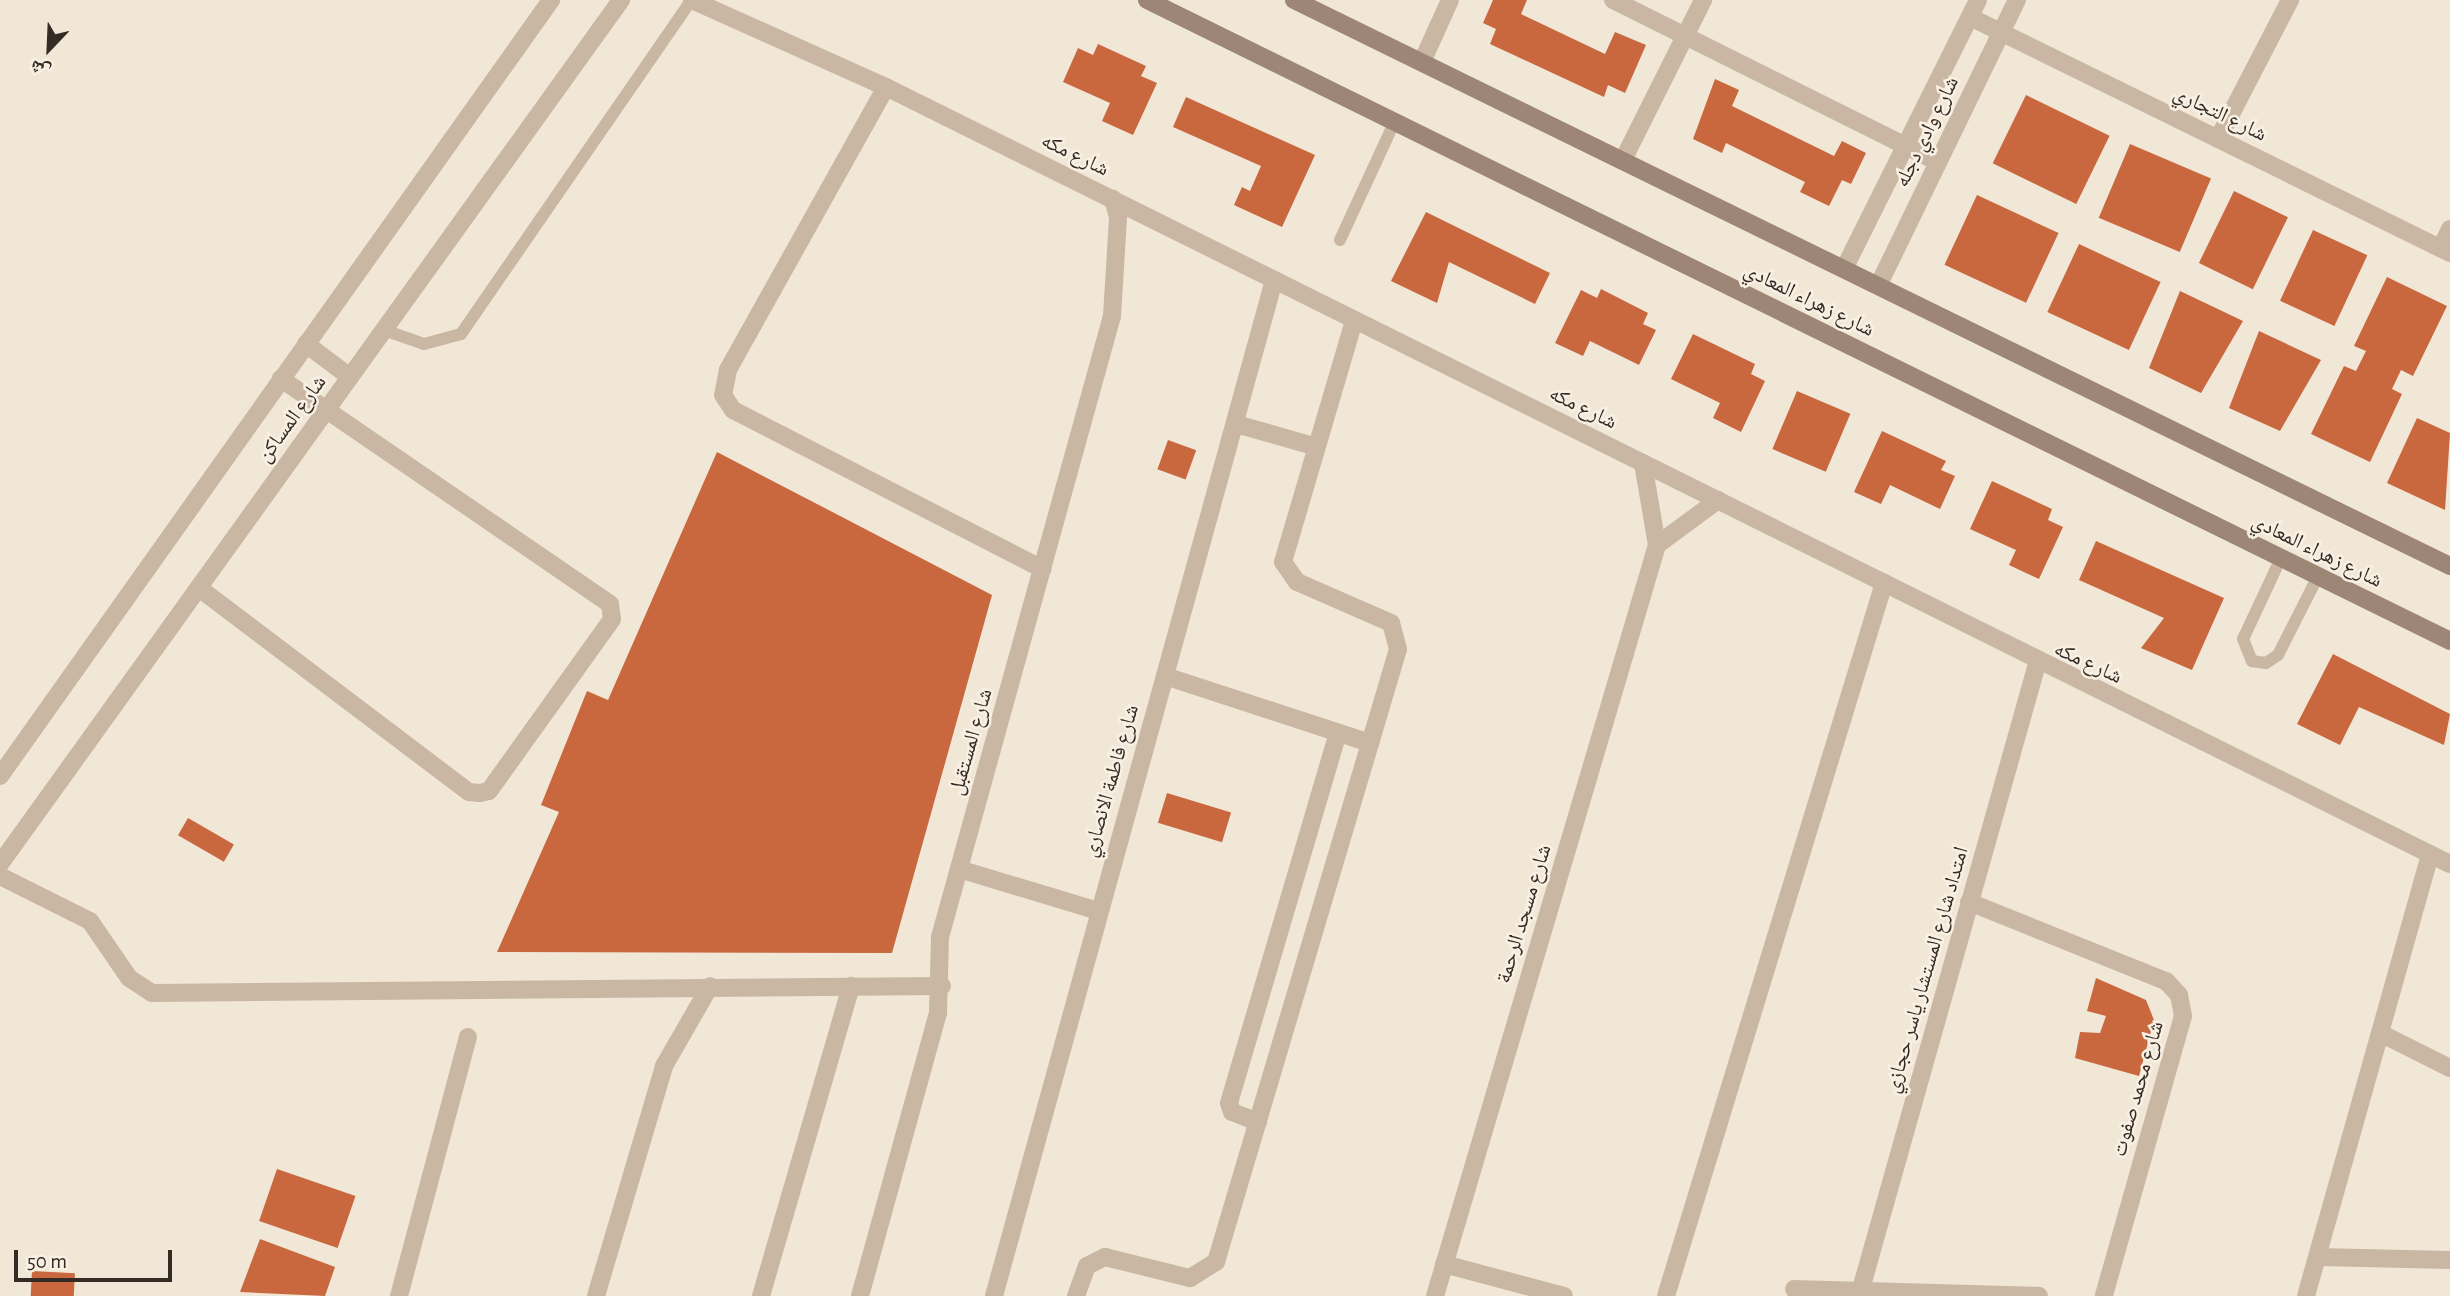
<!DOCTYPE html>
<html>
<head>
<meta charset="utf-8">
<style>
	body { margin:0 }
	#map { position:relative; width:2450px; height:1296px; overflow:hidden; background:#f1e7d7; font-family:"Alegreya Sans","Noto Naskh Arabic",sans-serif }
	div>[style] { position:absolute }
	.building>* { inset:0; background:#c9673e; transform-origin:0 0 }
	.service>* { height:12px; margin:-6px; padding:0 6px; transform-origin:6px; border-radius:6px; background:#cab7a3 }
	.minor>* { height:18px; margin:-9px; padding:0 9px; transform-origin:9px; border-radius:9px; background:#cab7a3 }
	.secondary>* { height:18px; margin:-9px; padding:0 9px; transform-origin:9px; border-radius:9px; background:#9d8675 }
	span { translate:-50% -50%; white-space:nowrap; text-align:center; line-height:1.15; -webkit-text-stroke:5px #f9f0e4; paint-order:stroke }
	.street-label { font-size:21px; color:#342b25 }
	.north { position:absolute; left:14px; top:14px; width:70px; height:70px; -webkit-text-stroke:5px #f9f0e4; paint-order:stroke; rotate:203deg; font-size:19px; font-weight:700; line-height:28px; text-align:center; color:#342b25 }
	.north::after { content:''; display:block; margin:auto; width:24px; height:32px; background:#342b25; clip-path:polygon(50% 0,100% 100%,50% 72%,0 100%) }
	.scale { position:absolute; left:14px; top:1250px; width:158px; height:32px; box-sizing:border-box; border:4px solid #342b25; border-top:0; padding-left:9px; font-size:21px; line-height:24px; white-space:nowrap; color:#342b25; -webkit-text-stroke:5px #f9f0e4; paint-order:stroke }
</style>
</head>
<body>
<div id="map">
	<div class="building">
		<i style="clip-path:polygon(1493px 0,1527px 0,1521px 14px,1605px 54px,1615px 32px,1646px 45px,1625px 93px,1608px 85px,1604px 97px,1490px 44px,1496px 29px,1483px 23px)"></i>
		<i style="clip-path:polygon(1098px 44px,1146px 66px,1141px 76px,1157px 83px,1133px 135px,1102px 121px,1110px 103px,1063px 82px,1078px 48px,1093px 55px)"></i>
		<i style="clip-path:polygon(1715px 79px,1739px 90px,1732px 106px,1834px 156px,1842px 141px,1866px 153px,1851px 184px,1842px 180px,1829px 206px,1800px 192px,1805px 182px,1726px 143px,1722px 153px,1693px 139px)"></i>
		<i style="left:2026px;top:95px;width:93px;height:76px;rotate:26deg"></i>
		<i style="clip-path:polygon(1186px 97px,1315px 155px,1282px 227px,1234px 205px,1242px 187px,1250px 191px,1261px 166px,1173px 127px)"></i>
		<i style="left:2130px;top:144px;width:88px;height:80px;rotate:23deg"></i>
		<i style="left:2234px;top:191px;width:60px;height:80px;rotate:26deg"></i>
		<i style="left:1977px;top:195px;width:90px;height:77px;rotate:25deg"></i>
		<i style="clip-path:polygon(1426px 212px,1550px 273px,1535px 304px,1449px 262px,1437px 303px,1391px 281px)"></i>
		<i style="left:2313px;top:230px;width:60px;height:78px;rotate:25deg"></i>
		<i style="left:2079px;top:244px;width:90px;height:75px;rotate:25deg"></i>
		<i style="clip-path:polygon(2387px 277px,2447px 306px,2413px 376px,2401px 370px,2392px 389px,2402px 394px,2370px 462px,2311px 434px,2344px 366px,2356px 371px,2366px 351px,2354px 346px)"></i>
		<i style="clip-path:polygon(1601px 289px,1648px 313px,1643px 324px,1656px 330px,1639px 365px,1590px 341px,1583px 356px,1555px 343px,1581px 290px,1597px 298px)"></i>
		<i style="clip-path:polygon(2180px 291px,2243px 321px,2201px 393px,2149px 368px)"></i>
		<i style="clip-path:polygon(2259px 331px,2321px 360px,2280px 431px,2229px 408px)"></i>
		<i style="clip-path:polygon(1693px 334px,1755px 364px,1751px 374px,1765px 381px,1741px 432px,1713px 418px,1720px 403px,1671px 379px)"></i>
		<i style="left:1797px;top:391px;width:58px;height:63px;rotate:23deg"></i>
		<i style="clip-path:polygon(2417px 418px,2450px 433px,2445px 510px,2387px 483px)"></i>
		<i style="clip-path:polygon(1882px 431px,1946px 461px,1941px 470px,1955px 476px,1940px 509px,1890px 485px,1881px 504px,1854px 492px)"></i>
		<i style="left:1168px;top:440px;width:30px;height:31px;rotate:20deg"></i>
		<i style="clip-path:polygon(717px 452px,992px 595px,892px 953px,497px 952px,559px 812px,541px 805px,587px 691px,608px 700px)"></i>
		<i style="clip-path:polygon(1992px 481px,2052px 509px,2048px 520px,2063px 527px,2039px 579px,2009px 565px,2016px 550px,1970px 529px)"></i>
		<i style="clip-path:polygon(2096px 541px,2224px 598px,2192px 670px,2141px 648px,2164px 618px,2079px 580px)"></i>
		<i style="clip-path:polygon(2333px 654px,2450px 714px,2444px 745px,2359px 707px,2340px 745px,2297px 724px)"></i>
		<i style="left:1167px;top:793px;width:67px;height:31px;rotate:17deg"></i>
		<i style="left:188px;top:818px;width:53px;height:20px;rotate:30deg"></i>
		<i style="clip-path:polygon(2096px 978px,2146px 1000px,2154px 1020px,2139px 1076px,2075px 1058px,2080px 1032px,2100px 1033px,2106px 1016px,2087px 1011px)"></i>
		<i style="left:277px;top:1169px;width:83px;height:55px;rotate:19deg"></i>
		<i style="clip-path:polygon(260px 1239px,335px 1267px,325px 1296px,240px 1292px)"></i>
		<i style="left:32px;top:1271px;width:43px;height:25px;rotate:3deg"></i>
	</div>
	<div class="service">
		<i style="left:1340px;top:240px;width:131px;rotate:-65.2deg"></i>
		<i style="left:384px;top:330px;width:42px;rotate:19.3deg"></i>
		<i style="left:424px;top:344px;width:38px;rotate:-15deg"></i>
		<i style="left:461px;top:334px;width:406px;rotate:-55.4deg"></i>
		<i style="left:2281px;top:558px;width:89px;rotate:115.1deg"></i>
		<i style="left:2243px;top:639px;width:24px;rotate:68deg"></i>
		<i style="left:2252px;top:661px;width:14px;rotate:8deg"></i>
		<i style="left:2266px;top:663px;width:14px;rotate:-34deg"></i>
		<i style="left:2278px;top:655px;width:89px;rotate:-63.1deg"></i>
	</div>
	<div class="minor">
		<i style="left:692px;top:0;width:213px;rotate:24.2deg"></i>
		<i style="left:886px;top:87px;width:1746px;rotate:26.42deg"></i>
		<i style="left:1613px;top:0;width:363px;rotate:26.5deg"></i>
		<i style="left:1970px;top:17px;width:535px;rotate:26.18deg"></i>
		<i style="left:1422px;top:62px;width:68px;rotate:-65.7deg"></i>
		<i style="left:886px;top:87px;width:324px;rotate:119.2deg"></i>
		<i style="left:728px;top:370px;width:25px;rotate:101deg"></i>
		<i style="left:723px;top:395px;width:18px;rotate:56deg"></i>
		<i style="left:733px;top:410px;width:348px;rotate:27.2deg"></i>
		<i style="left:2218px;top:139px;width:157px;rotate:-62.6deg"></i>
		<i style="left:1624px;top:158px;width:177px;rotate:-63.4deg"></i>
		<i style="left:2441px;top:248px;width:21px;rotate:-65deg"></i>
		<i style="left:1845px;top:267px;width:298px;rotate:-63.5deg"></i>
		<i style="left:1879px;top:284px;width:316px;rotate:-64.1deg"></i>
		<i style="left:306px;top:344px;width:55px;rotate:36.9deg"></i>
		<i style="left:1236px;top:424px;width:81px;rotate:15.8deg"></i>
		<i style="left:1657px;top:545px;width:76px;rotate:-36.4deg"></i>
		<i style="left:199px;top:588px;width:338px;rotate:37.1deg"></i>
		<i style="left:469px;top:792px;width:11px;rotate:5deg"></i>
		<i style="left:480px;top:793px;width:9px;rotate:-13deg"></i>
		<i style="left:489px;top:791px;width:211px;rotate:-54.4deg"></i>
		<i style="left:612px;top:619px;width:15px;rotate:-98deg"></i>
		<i style="left:610px;top:604px;width:399px;rotate:-145.6deg"></i>
		<i style="left:1165px;top:676px;width:216px;rotate:18.1deg"></i>
		<i style="left:0;top:776px;width:952px;rotate:-54.62deg"></i>
		<i style="left:0;top:864px;width:1064px;rotate:-54.29deg"></i>
		<i style="left:959px;top:869px;width:145px;rotate:16.8deg"></i>
		<i style="left:0;top:876px;width:101px;rotate:26.6deg"></i>
		<i style="left:90px;top:921px;width:69px;rotate:55.6deg"></i>
		<i style="left:129px;top:978px;width:27px;rotate:33deg"></i>
		<i style="left:152px;top:993px;width:790px;rotate:-0.51deg"></i>
		<i style="left:1969px;top:902px;width:212px;rotate:21.9deg"></i>
		<i style="left:2166px;top:981px;width:19px;rotate:47deg"></i>
		<i style="left:2179px;top:995px;width:21px;rotate:79deg"></i>
		<i style="left:2183px;top:1016px;width:291px;rotate:105.8deg"></i>
		<i style="left:2380px;top:1033px;width:78px;rotate:26.6deg"></i>
		<i style="left:1258px;top:1122px;width:28px;rotate:-159deg"></i>
		<i style="left:1232px;top:1112px;width:9px;rotate:-108deg"></i>
		<i style="left:1229px;top:1103px;width:386px;rotate:-73.6deg"></i>
		<i style="left:2318px;top:1257px;width:132px;rotate:1.3deg"></i>
		<i style="left:1444px;top:1264px;width:124px;rotate:14.9deg"></i>
		<i style="left:1794px;top:1289px;width:245px;rotate:1.6deg"></i>
		<i style="left:1861px;top:1289px;width:649px;rotate:-74.27deg"></i>
		<i style="left:399px;top:1296px;width:268px;rotate:-75.1deg"></i>
		<i style="left:596px;top:1296px;width:240px;rotate:-73.5deg"></i>
		<i style="left:664px;top:1066px;width:92px;rotate:-60.1deg"></i>
		<i style="left:761px;top:1296px;width:323px;rotate:-73.8deg"></i>
		<i style="left:860px;top:1296px;width:294px;rotate:-74.6deg"></i>
		<i style="left:938px;top:1013px;width:76px;rotate:-88.5deg"></i>
		<i style="left:940px;top:937px;width:644px;rotate:-74.52deg"></i>
		<i style="left:1112px;top:316px;width:99px;rotate:-86.5deg"></i>
		<i style="left:1118px;top:217px;width:19px;rotate:-106deg"></i>
		<i style="left:994px;top:1296px;width:1054px;rotate:-74.59deg"></i>
		<i style="left:1076px;top:1296px;width:32px;rotate:-70deg"></i>
		<i style="left:1087px;top:1266px;width:20px;rotate:-27deg"></i>
		<i style="left:1105px;top:1257px;width:88px;rotate:13.9deg"></i>
		<i style="left:1190px;top:1278px;width:31px;rotate:-32deg"></i>
		<i style="left:1216px;top:1262px;width:639px;rotate:-73.46deg"></i>
		<i style="left:1398px;top:649px;width:27px;rotate:-105deg"></i>
		<i style="left:1391px;top:623px;width:103px;rotate:-156.4deg"></i>
		<i style="left:1297px;top:582px;width:24px;rotate:-125deg"></i>
		<i style="left:1283px;top:562px;width:252px;rotate:-73.6deg"></i>
		<i style="left:1435px;top:1296px;width:783px;rotate:-73.53deg"></i>
		<i style="left:1657px;top:545px;width:83px;rotate:-99.7deg"></i>
		<i style="left:1666px;top:1296px;width:746px;rotate:-73deg"></i>
		<i style="left:2306px;top:1296px;width:459px;rotate:-74.3deg"></i>
	</div>
	<div class="secondary">
		<i style="left:1147px;top:0;width:1452px;rotate:26.19deg"></i>
		<i style="left:1294px;top:0;width:1287px;rotate:26.09deg"></i>
	</div>
	<div class="street-label">
		<span style="left:2220px;top:114px;rotate:26deg">شارع التجاري</span>
		<span style="left:1927px;top:132px;rotate:-64deg">شارع وادي دجله</span>
		<span style="left:1075px;top:155px;rotate:26deg">شارع مكه</span>
		<span style="left:1809px;top:300px;rotate:26deg">شارع زهراء المعادي</span>
		<span style="left:1583px;top:408px;rotate:26deg">شارع مكه</span>
		<span style="left:292px;top:419px;rotate:-54deg">شارع المساكن</span>
		<span style="left:2317px;top:551px;rotate:26deg">شارع زهراء المعادي</span>
		<span style="left:2088px;top:663px;rotate:25deg">شارع مكه</span>
		<span style="left:971px;top:742px;rotate:-74deg">شارع المستقبل</span>
		<span style="left:1111px;top:781px;rotate:-74deg">شارع فاطمة الانصاري</span>
		<span style="left:1524px;top:914px;rotate:-73deg">شارع مسجد الرحمة</span>
		<span style="left:1927px;top:970px;rotate:-74deg">امتداد شارع المستشار ياسر حجازي</span>
		<span style="left:2138px;top:1089px;rotate:-74deg">شارع محمد صفوت</span>
	</div>
	<div class="north">ش</div>
	<div class="scale">50 m</div>
</div>
</body>
</html>
